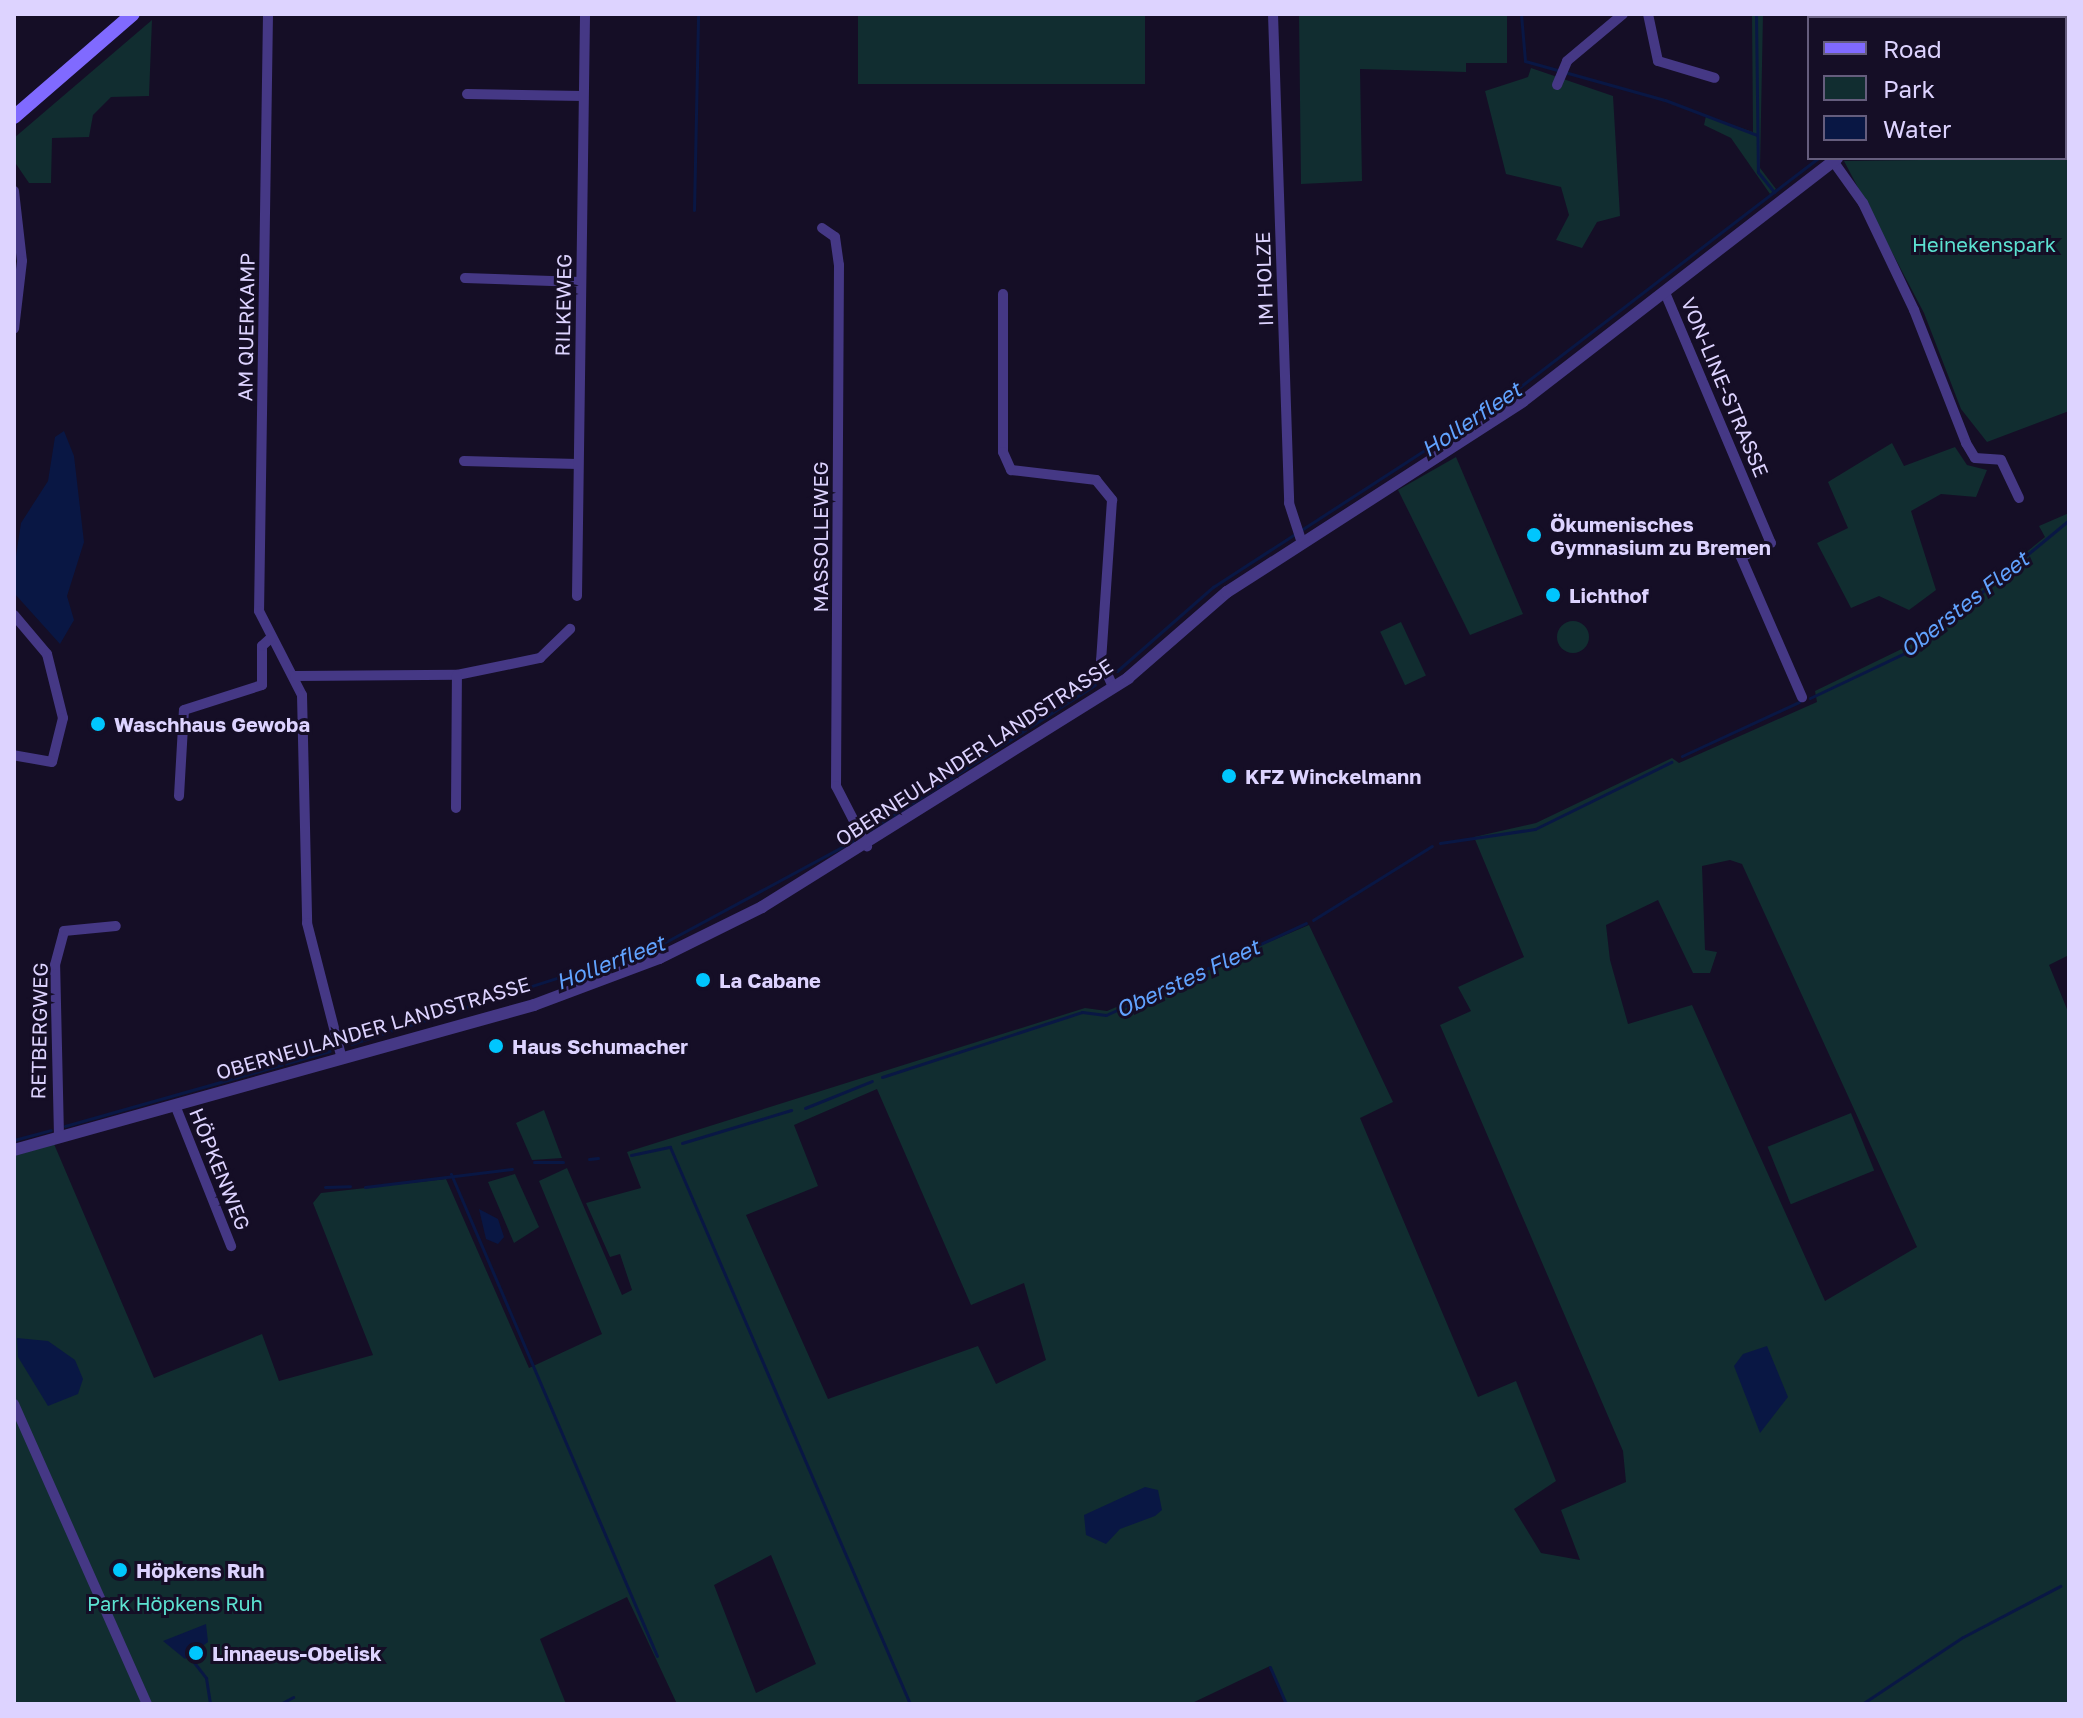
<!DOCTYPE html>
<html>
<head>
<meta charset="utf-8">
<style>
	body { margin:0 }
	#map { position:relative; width:2083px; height:1718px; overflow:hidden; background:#150e26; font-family:"Golos Text",sans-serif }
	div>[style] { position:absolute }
	.green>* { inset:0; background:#112d30; transform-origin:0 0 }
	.round { border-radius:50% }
	.water>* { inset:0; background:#091744 }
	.stream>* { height:3px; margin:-1.5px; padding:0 1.5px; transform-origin:1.5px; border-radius:1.5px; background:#091744 }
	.minor>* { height:10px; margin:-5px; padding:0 5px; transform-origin:5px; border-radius:5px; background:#453885 }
	.tertiary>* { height:12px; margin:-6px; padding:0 6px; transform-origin:6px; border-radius:6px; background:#453885 }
	.secondary>* { height:14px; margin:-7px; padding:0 7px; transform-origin:7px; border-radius:7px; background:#806aff }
	.dots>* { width:22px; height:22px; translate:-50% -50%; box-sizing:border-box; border:4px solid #150e26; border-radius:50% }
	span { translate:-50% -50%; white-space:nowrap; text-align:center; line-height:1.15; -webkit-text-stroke:6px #150e26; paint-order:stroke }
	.park-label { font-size:20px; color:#5ce2d1 }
	.street-label { font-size:20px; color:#ddd3ff }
	.poi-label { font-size:20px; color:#ddd3ff; font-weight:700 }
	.left { translate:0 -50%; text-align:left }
	.water-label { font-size:22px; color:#61a3ff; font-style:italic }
	.frame { position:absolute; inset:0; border:16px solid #ddd3ff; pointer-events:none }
	.legend { position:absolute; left:1807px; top:16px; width:260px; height:144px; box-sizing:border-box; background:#150e26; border:2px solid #655d7d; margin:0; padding:10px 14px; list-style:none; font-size:24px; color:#ddd3ff }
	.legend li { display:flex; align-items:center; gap:16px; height:40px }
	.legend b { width:40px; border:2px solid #655d7d }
</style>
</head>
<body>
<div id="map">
	<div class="green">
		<i style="left:858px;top:14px;width:287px;height:70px"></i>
		<i style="clip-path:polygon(1299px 14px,1507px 14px,1507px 63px,1466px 63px,1466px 72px,1360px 69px,1362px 181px,1301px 184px)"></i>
		<i style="clip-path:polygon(1752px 14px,1763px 14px,1760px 168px,1776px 189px,1770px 194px,1731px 138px,1704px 125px,1706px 116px,1753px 132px)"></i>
		<i style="clip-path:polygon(2035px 14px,2069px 14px,2069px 411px,1987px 442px,1961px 409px,1924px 313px,1844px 161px,2065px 158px,2065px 18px,2029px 18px)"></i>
		<i style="clip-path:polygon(152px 20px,149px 96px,111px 97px,93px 115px,89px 137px,52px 138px,51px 183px,29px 183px,14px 161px,14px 138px)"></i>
		<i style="clip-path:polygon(1531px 68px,1613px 96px,1620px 216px,1597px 222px,1582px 248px,1556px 240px,1569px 215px,1561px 187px,1506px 174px,1485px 91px,1528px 77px)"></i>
		<i style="clip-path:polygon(1892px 443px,1904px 466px,1955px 447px,1967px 465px,1987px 470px,1976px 497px,1941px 494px,1911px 511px,1936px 590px,1909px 610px,1879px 596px,1851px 608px,1817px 543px,1848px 528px,1828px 482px)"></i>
		<i style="clip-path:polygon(1456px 457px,1523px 614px,1470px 635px,1398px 490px)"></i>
		<i style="clip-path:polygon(evenodd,2069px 513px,2069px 955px,2049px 965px,2069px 1014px,2069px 1704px,1287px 1704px,1270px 1666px,1190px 1704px,677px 1704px,627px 1597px,540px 1639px,566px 1704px,14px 1704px,14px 1156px,54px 1144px,154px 1378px,262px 1334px,279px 1381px,373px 1355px,313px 1203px,321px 1193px,446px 1179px,529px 1368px,602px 1334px,539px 1181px,567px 1168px,622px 1295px,632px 1290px,620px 1254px,610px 1257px,586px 1203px,641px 1188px,627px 1152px,1085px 1008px,1107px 1011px,1309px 925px,1393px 1102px,1360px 1118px,1478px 1397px,1516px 1381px,1556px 1481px,1514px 1509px,1541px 1553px,1580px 1560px,1561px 1510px,1626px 1482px,1623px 1451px,1440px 1025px,1471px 1011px,1458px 987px,1524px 957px,1474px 837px,1536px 823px,1672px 758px,1679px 763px,1817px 702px,1815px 691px,1914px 643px,2045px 537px,2039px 526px,2069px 513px,1730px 860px,1742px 864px,1917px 1247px,1825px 1301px,1692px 1005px,1628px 1024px,1610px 960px,1606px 925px,1658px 900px,1693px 973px,1710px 973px,1717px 952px,1705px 950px,1702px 866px,1730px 860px,2069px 513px,877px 1089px,971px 1305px,1024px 1283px,1046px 1360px,996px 1384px,978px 1346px,828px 1399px,746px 1215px,818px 1186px,794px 1125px,877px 1089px,2069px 513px,771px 1555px,816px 1664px,756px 1693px,714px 1585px,771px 1555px)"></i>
		<i class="round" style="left:1557px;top:621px;width:32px;height:32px"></i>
		<i style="left:1401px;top:622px;width:59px;height:23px;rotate:65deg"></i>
		<i style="clip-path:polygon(544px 1110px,562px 1158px,532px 1160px,516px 1123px)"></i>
		<i style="left:1851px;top:1113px;width:62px;height:90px;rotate:68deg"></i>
		<i style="clip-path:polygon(515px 1174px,539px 1227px,514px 1243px,488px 1182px)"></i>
	</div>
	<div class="water">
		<i style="clip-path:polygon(64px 431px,74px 456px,84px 542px,67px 596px,74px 620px,60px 644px,14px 593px,14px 569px,21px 523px,48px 481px,55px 437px)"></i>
		<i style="clip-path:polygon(479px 1209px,498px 1219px,504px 1237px,498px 1244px,486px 1239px)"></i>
		<i style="clip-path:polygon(17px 1338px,48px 1341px,75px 1360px,83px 1379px,78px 1394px,48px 1406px,18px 1357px)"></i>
		<i style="clip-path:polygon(1767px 1346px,1788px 1397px,1760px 1433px,1734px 1366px,1743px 1354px)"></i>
		<i style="clip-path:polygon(1145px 1487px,1158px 1490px,1162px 1510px,1155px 1516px,1120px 1529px,1106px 1544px,1086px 1535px,1084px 1515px)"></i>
		<i style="clip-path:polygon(206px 1624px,208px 1642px,185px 1659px,163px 1641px)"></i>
	</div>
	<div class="stream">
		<i style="left:1521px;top:14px;width:47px;rotate:85.1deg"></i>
		<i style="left:1525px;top:61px;width:145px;rotate:15.6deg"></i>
		<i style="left:1665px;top:100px;width:98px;rotate:20.8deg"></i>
		<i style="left:1756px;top:14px;width:158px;rotate:89.3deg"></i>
		<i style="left:1758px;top:172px;width:26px;rotate:51deg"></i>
		<i style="left:2001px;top:18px;width:6px;rotate:-39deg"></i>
		<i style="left:694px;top:210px;width:196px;rotate:-88.8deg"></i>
		<i style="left:1117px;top:671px;width:128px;rotate:-41.2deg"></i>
		<i style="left:1213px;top:587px;width:351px;rotate:-32.9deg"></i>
		<i style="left:1508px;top:396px;width:391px;rotate:-37.5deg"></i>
		<i style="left:1810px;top:698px;width:114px;rotate:-25.4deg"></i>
		<i style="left:1913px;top:649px;width:202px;rotate:-39.6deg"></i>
		<i style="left:1682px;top:756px;width:129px;rotate:-24.8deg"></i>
		<i style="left:869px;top:831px;width:269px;rotate:-32.9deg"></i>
		<i style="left:1440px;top:843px;width:96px;rotate:-8.4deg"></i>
		<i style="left:1535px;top:829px;width:152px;rotate:-26.2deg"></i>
		<i style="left:1313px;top:920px;width:140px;rotate:-31.9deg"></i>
		<i style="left:351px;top:1044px;width:324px;rotate:-17.8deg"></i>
		<i style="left:660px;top:945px;width:219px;rotate:-28.3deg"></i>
		<i style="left:882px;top:1077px;width:210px;rotate:-18deg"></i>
		<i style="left:1082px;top:1012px;width:24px;rotate:7deg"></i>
		<i style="left:1106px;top:1015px;width:220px;rotate:-24.7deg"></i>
		<i style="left:805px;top:1108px;width:72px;rotate:-21.9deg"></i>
		<i style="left:65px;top:1126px;width:275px;rotate:-15.8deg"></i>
		<i style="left:14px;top:1140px;width:38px;rotate:-15deg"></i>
		<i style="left:682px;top:1143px;width:114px;rotate:-16.8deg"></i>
		<i style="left:670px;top:1147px;width:607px;rotate:66.69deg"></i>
		<i style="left:631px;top:1155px;width:40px;rotate:-12deg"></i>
		<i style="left:589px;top:1159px;width:9px;rotate:-6deg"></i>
		<i style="left:534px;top:1162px;width:29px"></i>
		<i style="left:451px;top:1174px;width:524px;rotate:66.86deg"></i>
		<i style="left:325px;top:1187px;width:25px;rotate:-2deg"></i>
		<i style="left:365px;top:1187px;width:148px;rotate:-7deg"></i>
		<i style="left:189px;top:1656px;width:28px;rotate:52deg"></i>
		<i style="left:206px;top:1678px;width:26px;rotate:81deg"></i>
		<i style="left:1270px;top:1667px;width:40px;rotate:66.6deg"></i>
		<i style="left:280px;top:1704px;width:15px;rotate:-28deg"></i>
		<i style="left:1862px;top:1704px;width:121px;rotate:-33.6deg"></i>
		<i style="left:1963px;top:1637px;width:110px;rotate:-27.7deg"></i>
	</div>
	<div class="minor">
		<i style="left:268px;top:14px;width:597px;rotate:90.86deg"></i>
		<i style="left:259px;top:611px;width:94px;rotate:62.9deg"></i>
		<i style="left:302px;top:695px;width:228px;rotate:88.7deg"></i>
		<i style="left:307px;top:923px;width:140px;rotate:75.6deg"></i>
		<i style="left:1273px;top:14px;width:489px;rotate:88.1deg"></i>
		<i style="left:1289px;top:503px;width:39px;rotate:72deg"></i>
		<i style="left:1648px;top:14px;width:48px;rotate:78deg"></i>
		<i style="left:1658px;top:61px;width:59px;rotate:16.6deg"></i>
		<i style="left:1859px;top:14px;width:4px;rotate:63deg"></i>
		<i style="left:1557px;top:85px;width:26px;rotate:-67deg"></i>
		<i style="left:1567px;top:61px;width:73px;rotate:-40deg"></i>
		<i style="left:467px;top:94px;width:116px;rotate:1deg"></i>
		<i style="left:1833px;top:161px;width:52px;rotate:54.5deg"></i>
		<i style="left:1863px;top:203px;width:119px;rotate:64.5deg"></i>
		<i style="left:1914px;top:310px;width:143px;rotate:68.6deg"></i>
		<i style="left:1966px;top:443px;width:17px;rotate:59deg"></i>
		<i style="left:1975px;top:458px;width:26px;rotate:4deg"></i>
		<i style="left:2001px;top:460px;width:42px;rotate:64.7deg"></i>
		<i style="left:14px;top:191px;width:70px;rotate:83.5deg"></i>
		<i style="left:22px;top:261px;width:68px;rotate:96.7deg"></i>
		<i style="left:822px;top:228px;width:16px;rotate:35deg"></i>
		<i style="left:835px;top:237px;width:28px;rotate:82deg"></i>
		<i style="left:839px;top:265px;width:521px;rotate:90.33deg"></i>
		<i style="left:836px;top:786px;width:68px;rotate:62.7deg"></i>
		<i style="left:465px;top:278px;width:116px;rotate:2deg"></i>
		<i style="left:1003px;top:294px;width:158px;rotate:90deg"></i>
		<i style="left:1003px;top:452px;width:20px;rotate:66deg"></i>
		<i style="left:1011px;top:470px;width:86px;rotate:6.7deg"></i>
		<i style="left:1096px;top:480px;width:26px;rotate:51deg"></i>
		<i style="left:1112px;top:500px;width:160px;rotate:93.9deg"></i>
		<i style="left:1101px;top:660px;width:30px;rotate:66deg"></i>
		<i style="left:1666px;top:295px;width:269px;rotate:67.1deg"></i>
		<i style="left:1771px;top:543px;width:33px;rotate:155deg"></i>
		<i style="left:1741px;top:557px;width:153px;rotate:66.5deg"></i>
		<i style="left:464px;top:461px;width:114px;rotate:1.5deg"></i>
		<i style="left:577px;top:596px;width:582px;rotate:-89.21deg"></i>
		<i style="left:14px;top:615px;width:51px;rotate:49.8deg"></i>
		<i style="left:47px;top:654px;width:66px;rotate:76deg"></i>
		<i style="left:63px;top:718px;width:45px;rotate:104deg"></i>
		<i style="left:52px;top:762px;width:39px;rotate:-170deg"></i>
		<i style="left:295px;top:676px;width:162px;rotate:-0.4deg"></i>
		<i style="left:457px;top:675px;width:85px;rotate:-11.6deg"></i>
		<i style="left:540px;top:658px;width:42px;rotate:-44deg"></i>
		<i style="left:179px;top:796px;width:86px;rotate:-86.7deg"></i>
		<i style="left:184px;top:710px;width:82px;rotate:-17.8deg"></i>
		<i style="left:262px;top:685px;width:39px;rotate:-90deg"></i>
		<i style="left:262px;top:646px;width:13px;rotate:-42deg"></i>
		<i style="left:456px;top:808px;width:133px;rotate:-89.6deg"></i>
		<i style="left:175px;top:1105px;width:152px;rotate:68.3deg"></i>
		<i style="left:59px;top:1136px;width:171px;rotate:-91.3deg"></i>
		<i style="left:55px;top:965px;width:35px;rotate:-75deg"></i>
		<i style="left:64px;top:931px;width:52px;rotate:-5.5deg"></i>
		<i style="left:14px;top:1404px;width:328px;rotate:66.1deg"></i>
	</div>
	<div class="tertiary">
		<i style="left:2022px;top:18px;width:6px;rotate:-39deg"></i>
		<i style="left:14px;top:1150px;width:540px;rotate:-15.58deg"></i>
		<i style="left:534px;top:1005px;width:134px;rotate:-20.6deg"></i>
		<i style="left:659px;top:958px;width:115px;rotate:-26.3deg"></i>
		<i style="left:762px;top:907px;width:432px;rotate:-32deg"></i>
		<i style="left:1128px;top:678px;width:131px;rotate:-41deg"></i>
		<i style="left:1227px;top:592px;width:352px;rotate:-32.8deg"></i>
		<i style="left:1523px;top:401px;width:397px;rotate:-37.7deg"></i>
	</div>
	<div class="secondary">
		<i style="left:14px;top:117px;width:157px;rotate:-40.9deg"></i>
	</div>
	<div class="dots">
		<i style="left:1534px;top:535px;background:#00c6fe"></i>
		<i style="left:1553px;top:595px;background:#00c6fe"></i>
		<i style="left:98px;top:724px;background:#00c6fe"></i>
		<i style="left:1229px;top:776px;background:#00c6fe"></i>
		<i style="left:703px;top:980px;background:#00c6fe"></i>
		<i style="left:496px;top:1046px;background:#00c6fe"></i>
		<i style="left:120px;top:1570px;background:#00c6fe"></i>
		<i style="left:196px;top:1653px;background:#00c6fe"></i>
	</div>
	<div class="park-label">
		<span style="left:1984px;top:244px">Heinekenspark</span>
		<span style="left:175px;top:1603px">Park Höpkens Ruh</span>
	</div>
	<div class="street-label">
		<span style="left:1264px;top:279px;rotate:-92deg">IM HOLZE</span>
		<span style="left:563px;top:305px;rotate:-89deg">RILKEWEG</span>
		<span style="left:246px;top:327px;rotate:-89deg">AM QUERKAMP</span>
		<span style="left:1725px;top:387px;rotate:67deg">VON-LINE-STRASSE</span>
		<span style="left:820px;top:537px;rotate:-90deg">MASSOLLEWEG</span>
		<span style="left:974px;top:752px;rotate:-33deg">OBERNEULANDER LANDSTRASSE</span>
		<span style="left:373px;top:1028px;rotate:-16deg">OBERNEULANDER LANDSTRASSE</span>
		<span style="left:39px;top:1031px;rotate:-89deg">RETBERGWEG</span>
		<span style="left:220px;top:1169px;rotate:68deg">HÖPKENWEG</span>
	</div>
	<div class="poi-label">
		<span class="left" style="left:1550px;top:536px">Ökumenisches<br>Gymnasium zu Bremen</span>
		<span class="left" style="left:1569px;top:595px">Lichthof</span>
		<span class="left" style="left:114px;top:724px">Waschhaus Gewoba</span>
		<span class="left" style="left:1245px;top:776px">KFZ Winckelmann</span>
		<span class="left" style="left:719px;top:980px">La Cabane</span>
		<span class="left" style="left:512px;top:1046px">Haus Schumacher</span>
		<span class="left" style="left:136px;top:1570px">Höpkens Ruh</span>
		<span class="left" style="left:212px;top:1653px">Linnaeus-Obelisk</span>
	</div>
	<div class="water-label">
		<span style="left:1471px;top:419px;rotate:-34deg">Hollerfleet</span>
		<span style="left:1964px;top:604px;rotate:-38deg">Oberstes Fleet</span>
		<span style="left:610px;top:962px;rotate:-21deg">Hollerfleet</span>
		<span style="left:1187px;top:978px;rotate:-25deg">Oberstes Fleet</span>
	</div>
	<div class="frame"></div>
	<ul class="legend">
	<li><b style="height:10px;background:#806aff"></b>Road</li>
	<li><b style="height:22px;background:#112d30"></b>Park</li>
	<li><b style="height:22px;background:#091744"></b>Water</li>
	</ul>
</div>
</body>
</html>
